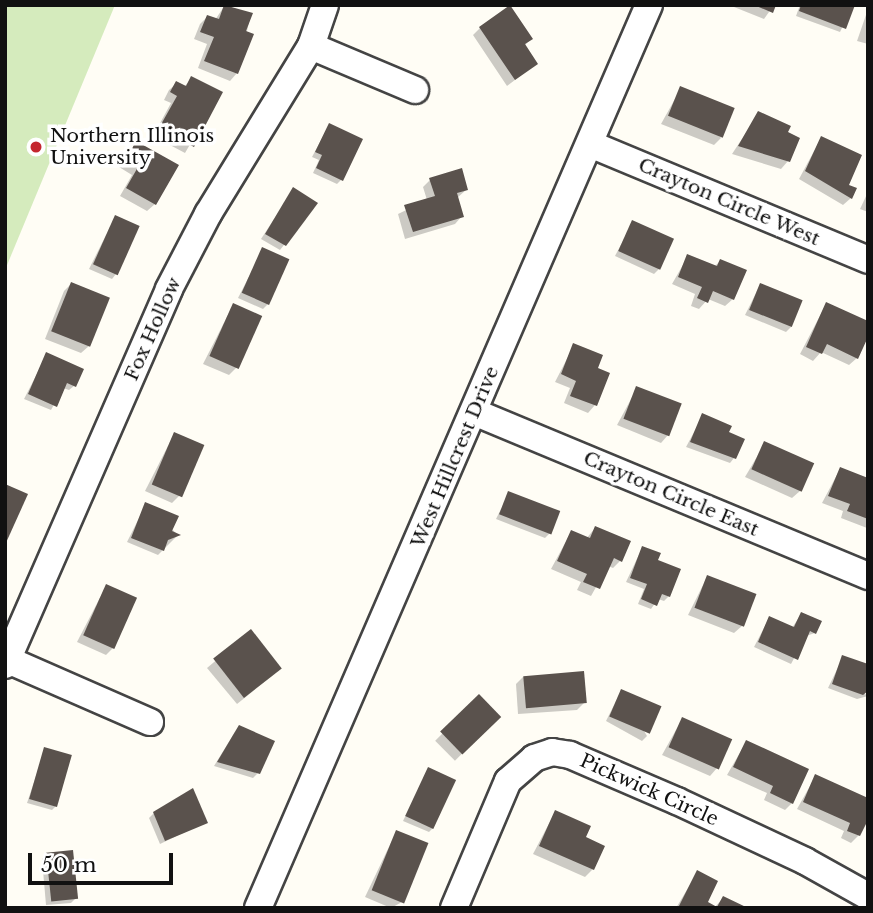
<!DOCTYPE html>
<html>
<head>
<meta charset="utf-8">
<style>
	body { margin:0 }
	#map { position:relative; width:873px; height:913px; overflow:hidden; background:#fffdf5; font-family:"Libre Baskerville",serif }
	div>[style] { position:absolute }
	.green>* { inset:0; background:#d5ebbd }
	.shadow>* { inset:0; background:#0003; transform-origin:0 0 }
	.building>* { inset:0; background:#5a524d; transform-origin:0 0 }
	.roads { filter:drop-shadow(2px 0 #444) drop-shadow(-2px 0 #444) drop-shadow(0 2px #444) drop-shadow(0 -2px #444) }
	.minor>* { height:26px; margin:-13px; padding:0 13px; transform-origin:13px; border-radius:13px; background:#fff }
	.dots>* { width:19px; height:19px; translate:-50% -50%; box-sizing:border-box; border:4px solid #fff; border-radius:50% }
	span { translate:-50% -50%; white-space:nowrap; text-align:center; line-height:1.15; -webkit-text-stroke:7px #fff; paint-order:stroke }
	.poi-label { font-size:19px; color:#111 }
	.left { translate:0 -50%; text-align:left }
	.street-label { font-size:19px; color:#111 }
	.frame { position:absolute; inset:0; border:7px solid #111; pointer-events:none }
	.scale { position:absolute; left:28px; top:853px; width:145px; height:32px; box-sizing:border-box; border:4px solid #111; border-top:0; padding-left:9px; font-size:21px; line-height:24px; white-space:nowrap; color:#111; -webkit-text-stroke:5px #fff; paint-order:stroke }
</style>
</head>
<body>
<div id="map">
	<div class="green">
		<i style="clip-path:polygon(5px 5px,115px 5px,5px 270px)"></i>
	</div>
	<div class="shadow">
		<i style="clip-path:polygon(225px 5px,251px 14px,237px 73px,230px 81px,198px 68px,207px 44px,194px 39px,200px 24px,207px 17px,215px 20px)"></i>
		<i style="clip-path:polygon(729px 5px,774px 5px,764px 19px)"></i>
		<i style="clip-path:polygon(800px 5px,853px 5px,840px 32px,796px 16px)"></i>
		<i style="clip-path:polygon(868px 9px,868px 44px,857px 41px)"></i>
		<i style="clip-path:polygon(480px 28px,531px 39px,524px 46px,536px 64px,507px 86px,473px 35px)"></i>
		<i style="clip-path:polygon(192px 78px,220px 93px,185px 153px,153px 136px,171px 103px,164px 100px,169px 90px,177px 83px,184px 87px)"></i>
		<i style="clip-path:polygon(681px 88px,721px 138px,714px 145px,661px 124px)"></i>
		<i style="clip-path:polygon(759px 113px,786px 133px,788px 161px,781px 169px,732px 154px)"></i>
		<i style="clip-path:polygon(329px 125px,341px 180px,337px 184px,313px 173px,319px 160px,312px 157px)"></i>
		<i style="clip-path:polygon(821px 138px,851px 198px,843px 205px,799px 179px)"></i>
		<i style="clip-path:polygon(137px 143px,155px 204px,147px 211px,120px 196px,132px 175px,119px 167px)"></i>
		<i style="clip-path:polygon(430px 180px,466px 190px,457px 198px,462px 216px,455px 224px,405px 239px,398px 214px,427px 200px,423px 187px)"></i>
		<i style="clip-path:polygon(293px 190px,316px 204px,280px 250px,261px 239px)"></i>
		<i style="clip-path:polygon(868px 192px,868px 212px,860px 209px)"></i>
		<i style="clip-path:polygon(115px 217px,116px 274px,112px 279px,89px 269px)"></i>
		<i style="clip-path:polygon(633px 222px,659px 269px,654px 274px,615px 256px)"></i>
		<i style="clip-path:polygon(263px 249px,268px 304px,263px 309px,238px 298px)"></i>
		<i style="clip-path:polygon(688px 256px,714px 267px,720px 261px,733px 299px,725px 306px,708px 299px,699px 309px,691px 306px,695px 294px,672px 284px)"></i>
		<i style="clip-path:polygon(71px 284px,89px 346px,81px 353px,45px 339px,64px 291px)"></i>
		<i style="clip-path:polygon(760px 285px,791px 327px,786px 332px,745px 315px)"></i>
		<i style="clip-path:polygon(826px 304px,857px 358px,849px 365px,821px 352px,813px 361px,800px 354px)"></i>
		<i style="clip-path:polygon(233px 305px,236px 368px,229px 375px,203px 364px)"></i>
		<i style="clip-path:polygon(574px 345px,596px 369px,595px 405px,588px 413px,564px 403px,570px 388px,555px 382px)"></i>
		<i style="clip-path:polygon(47px 354px,74px 386px,69px 390px,63px 388px,51px 410px,24px 399px)"></i>
		<i style="clip-path:polygon(637px 388px,668px 435px,661px 443px,617px 425px)"></i>
		<i style="clip-path:polygon(703px 415px,727px 433px,734px 458px,730px 463px,686px 447px)"></i>
		<i style="clip-path:polygon(174px 434px,179px 496px,172px 503px,145px 491px)"></i>
		<i style="clip-path:polygon(765px 443px,800px 491px,792px 498px,745px 477px)"></i>
		<i style="clip-path:polygon(840px 469px,868px 480px,867px 528px,841px 518px,843px 511px,822px 503px)"></i>
		<i style="clip-path:polygon(509px 493px,550px 533px,545px 538px,496px 519px)"></i>
		<i style="clip-path:polygon(146px 504px,178px 535px,158px 555px,127px 542px)"></i>
		<i style="clip-path:polygon(595px 528px,620px 561px,613px 568px,608px 566px,591px 596px,577px 590px,581px 582px,551px 569px,571px 532px,586px 539px)"></i>
		<i style="clip-path:polygon(642px 548px,656px 561px,669px 596px,664px 601px,658px 599px,651px 609px,638px 604px,644px 589px,626px 582px)"></i>
		<i style="clip-path:polygon(707px 577px,742px 626px,734px 633px,688px 615px)"></i>
		<i style="clip-path:polygon(106px 586px,113px 648px,106px 655px,77px 642px)"></i>
		<i style="clip-path:polygon(801px 614px,815px 633px,806px 636px,791px 664px,754px 647px,769px 618px,792px 628px)"></i>
		<i style="clip-path:polygon(251px 631px,273px 675px,237px 704px,207px 668px)"></i>
		<i style="clip-path:polygon(843px 657px,856px 688px,868px 696px,857px 699px,828px 688px)"></i>
		<i style="clip-path:polygon(523px 677px,585px 702px,577px 710px,518px 714px,516px 684px)"></i>
		<i style="clip-path:polygon(621px 691px,647px 736px,642px 741px,606px 721px)"></i>
		<i style="left:479px;top:697px;width:28px;height:62px;rotate:45deg"></i>
		<i style="clip-path:polygon(682px 719px,717px 768px,710px 776px,662px 755px)"></i>
		<i style="clip-path:polygon(235px 732px,258px 773px,253px 778px,214px 766px)"></i>
		<i style="clip-path:polygon(746px 742px,792px 803px,785px 810px,764px 800px,767px 793px,727px 775px)"></i>
		<i style="clip-path:polygon(45px 749px,57px 805px,52px 810px,27px 803px)"></i>
		<i style="clip-path:polygon(428px 769px,433px 828px,429px 832px,403px 821px)"></i>
		<i style="clip-path:polygon(815px 777px,868px 800px,859px 835px,851px 843px,841px 838px,844px 831px,797px 809px)"></i>
		<i style="clip-path:polygon(555px 812px,584px 838px,593px 869px,585px 877px,533px 854px)"></i>
		<i style="clip-path:polygon(154px 813px,206px 822px,160px 844px,149px 818px)"></i>
		<i style="clip-path:polygon(396px 832px,402px 902px,391px 908px,365px 897px)"></i>
		<i style="clip-path:polygon(47px 854px,76px 898px,71px 903px,46px 905px,42px 859px)"></i>
		<i style="clip-path:polygon(697px 873px,706px 903px,715px 907px,723px 898px,744px 908px,676px 908px)"></i>
	</div>
	<div class="building">
		<i style="clip-path:polygon(224px 5px,253px 13px,246px 31px,254px 34px,238px 74px,204px 61px,214px 37px,200px 32px,207px 15px,219px 19px)"></i>
		<i style="clip-path:polygon(510px 5px,533px 39px,525px 44px,538px 64px,515px 80px,479px 27px)"></i>
		<i style="clip-path:polygon(754px 5px,776px 5px,773px 13px)"></i>
		<i style="clip-path:polygon(801px 5px,855px 5px,846px 29px,799px 11px)"></i>
		<i style="clip-path:polygon(191px 76px,223px 92px,194px 147px,159px 128px,177px 96px,170px 92px,176px 81px,186px 86px)"></i>
		<i style="left:680px;top:86px;width:59px;height:32px;rotate:22deg"></i>
		<i style="clip-path:polygon(758px 111px,791px 126px,788px 132px,800px 138px,790px 162px,738px 146px)"></i>
		<i style="clip-path:polygon(329px 123px,363px 139px,343px 181px,316px 168px,322px 155px,315px 152px)"></i>
		<i style="clip-path:polygon(821px 136px,862px 155px,849px 185px,857px 188px,852px 199px,805px 171px)"></i>
		<i style="clip-path:polygon(136px 141px,179px 165px,156px 205px,126px 188px,138px 167px,126px 160px)"></i>
		<i style="clip-path:polygon(462px 168px,468px 190px,457px 193px,464px 217px,413px 232px,404px 205px,435px 196px,429px 178px)"></i>
		<i style="clip-path:polygon(293px 187px,318px 203px,286px 246px,265px 234px)"></i>
		<i style="left:115px;top:215px;width:27px;height:54px;rotate:24deg"></i>
		<i style="left:632px;top:220px;width:46px;height:34px;rotate:24deg"></i>
		<i style="left:262px;top:247px;width:30px;height:50px;rotate:24deg"></i>
		<i style="clip-path:polygon(687px 254px,717px 266px,720px 259px,747px 270px,734px 300px,713px 291px,708px 303px,697px 298px,702px 287px,678px 277px)"></i>
		<i style="left:71px;top:282px;width:42px;height:53px;rotate:22deg"></i>
		<i style="left:760px;top:283px;width:46px;height:29px;rotate:22deg"></i>
		<i style="clip-path:polygon(826px 302px,868px 321px,868px 337px,858px 359px,827px 344px,822px 354px,806px 347px)"></i>
		<i style="left:233px;top:303px;width:32px;height:58px;rotate:24deg"></i>
		<i style="clip-path:polygon(573px 343px,603px 355px,598px 368px,610px 373px,597px 406px,570px 396px,576px 381px,561px 374px)"></i>
		<i style="clip-path:polygon(46px 352px,84px 369px,76px 387px,67px 383px,57px 407px,28px 394px)"></i>
		<i style="left:636px;top:386px;width:49px;height:35px;rotate:21deg"></i>
		<i style="clip-path:polygon(702px 413px,732px 426px,729px 432px,745px 439px,736px 459px,690px 442px)"></i>
		<i style="left:174px;top:432px;width:33px;height:57px;rotate:23deg"></i>
		<i style="left:764px;top:441px;width:55px;height:31px;rotate:24deg"></i>
		<i style="clip-path:polygon(840px 467px,868px 478px,868px 519px,847px 511px,850px 504px,828px 496px)"></i>
		<i style="clip-path:polygon(5px 484px,28px 494px,5px 545px)"></i>
		<i style="left:508px;top:491px;width:56px;height:25px;rotate:21deg"></i>
		<i style="clip-path:polygon(145px 502px,179px 516px,172px 531px,181px 535px,168px 540px,164px 551px,131px 538px)"></i>
		<i style="clip-path:polygon(595px 526px,631px 541px,622px 562px,614px 558px,600px 589px,583px 582px,587px 574px,557px 561px,571px 530px,590px 538px)"></i>
		<i style="clip-path:polygon(642px 546px,661px 553px,658px 560px,681px 569px,670px 597px,662px 594px,657px 606px,641px 599px,647px 584px,630px 578px)"></i>
		<i style="left:707px;top:575px;width:53px;height:35px;rotate:21deg"></i>
		<i style="left:106px;top:584px;width:34px;height:56px;rotate:24deg"></i>
		<i style="clip-path:polygon(801px 612px,822px 621px,816px 634px,810px 631px,798px 660px,758px 642px,769px 616px,794px 627px)"></i>
		<i style="left:251px;top:629px;width:50px;height:48px;rotate:52deg"></i>
		<i style="clip-path:polygon(842px 655px,868px 664px,868px 691px,863px 695px,832px 684px)"></i>
		<i style="left:584px;top:671px;width:32px;height:61px;rotate:85deg"></i>
		<i style="left:621px;top:689px;width:44px;height:30px;rotate:23deg"></i>
		<i style="left:479px;top:694px;width:32px;height:54px;rotate:46deg"></i>
		<i style="left:682px;top:717px;width:55px;height:33px;rotate:24deg"></i>
		<i style="clip-path:polygon(239px 725px,275px 741px,260px 774px,217px 762px)"></i>
		<i style="clip-path:polygon(746px 740px,809px 769px,793px 804px,770px 793px,773px 786px,733px 767px)"></i>
		<i style="left:44px;top:747px;width:29px;height:54px;rotate:16deg"></i>
		<i style="left:428px;top:767px;width:31px;height:54px;rotate:25deg"></i>
		<i style="clip-path:polygon(815px 774px,868px 798px,868px 820px,860px 836px,847px 831px,850px 823px,803px 802px)"></i>
		<i style="clip-path:polygon(193px 788px,208px 823px,165px 841px,153px 812px)"></i>
		<i style="clip-path:polygon(555px 810px,591px 826px,586px 837px,605px 846px,594px 870px,539px 846px)"></i>
		<i style="left:396px;top:830px;width:35px;height:65px;rotate:22deg"></i>
		<i style="left:73px;top:850px;width:49px;height:27px;rotate:84deg"></i>
		<i style="clip-path:polygon(697px 870px,718px 881px,708px 902px,717px 907px,723px 896px,748px 908px,678px 908px)"></i>
	</div>
	<div class="roads">
		<div class="minor">
			<i style="left:311px;top:46px;width:113px;rotate:22.9deg"></i>
			<i style="left:590px;top:144px;width:301px;rotate:22.6deg"></i>
			<i style="left:474px;top:412px;width:427px;rotate:22.6deg"></i>
			<i style="left:8px;top:660px;width:155px;rotate:23.6deg"></i>
			<i style="left:5px;top:665px;width:410px;rotate:-66.4deg"></i>
			<i style="left:169px;top:289px;width:85px;rotate:-62.5deg"></i>
			<i style="left:208px;top:214px;width:197px;rotate:-58.5deg"></i>
			<i style="left:311px;top:46px;width:43px;rotate:-71.1deg"></i>
			<i style="left:258px;top:908px;width:984px;rotate:-66.59deg"></i>
			<i style="left:454px;top:908px;width:138px;rotate:-67deg"></i>
			<i style="left:508px;top:781px;width:35px;rotate:-41deg"></i>
			<i style="left:534px;top:758px;width:19px;rotate:-18deg"></i>
			<i style="left:552px;top:752px;width:18px;rotate:9deg"></i>
			<i style="left:570px;top:755px;width:116px;rotate:23.3deg"></i>
			<i style="left:677px;top:801px;width:141px;rotate:25.1deg"></i>
			<i style="left:805px;top:861px;width:72px;rotate:29.1deg"></i>
		</div>
	</div>
	<div class="dots">
		<i style="left:36px;top:147px;background:#c4262e"></i>
	</div>
	<div class="poi-label">
		<span class="left" style="left:50px;top:147px">Northern Illinois<br>University</span>
	</div>
	<div class="street-label">
		<span style="left:729px;top:202px;rotate:23deg">Crayton Circle West</span>
		<span style="left:153px;top:329px;rotate:-66deg">Fox Hollow</span>
		<span style="left:455px;top:457px;rotate:-67deg">West Hillcrest Drive</span>
		<span style="left:671px;top:494px;rotate:23deg">Crayton Circle East</span>
		<span style="left:649px;top:790px;rotate:24deg">Pickwick Circle</span>
	</div>
	<div class="frame"></div>
	<div class="scale">50 m</div>
</div>
</body>
</html>
